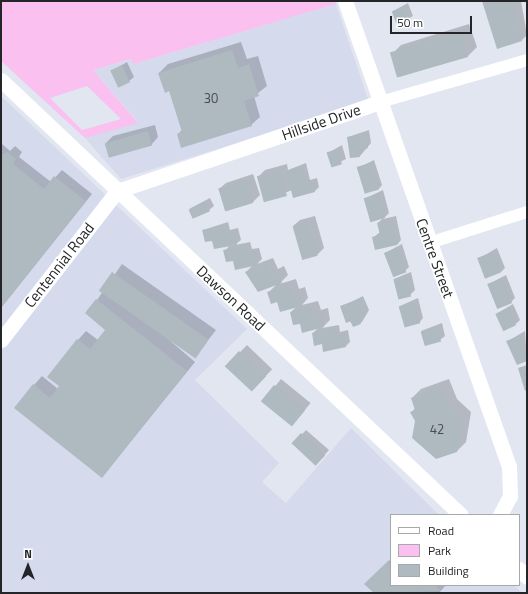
<!DOCTYPE html>
<html>
<head>
<meta charset="utf-8">
<style>
	body { margin:0 }
	#map { position:relative; width:528px; height:594px; overflow:hidden; background:#e2e6f1; font-family:"Titillium Web",sans-serif }
	div>[style] { position:absolute }
	.built>* { inset:0; background:#d5dbed }
	.green>* { inset:0; background:#f9c0f0 }
	.shadow>* { inset:0; background:#0003; transform-origin:0 0 }
	.building>* { inset:0; background:#afb9c0; transform-origin:0 0 }
	.minor>* { height:12px; margin:-6px; padding:0 6px; transform-origin:6px; border-radius:6px; background:#fff }
	.tertiary>* { height:15px; margin:-7.5px; padding:0 7.5px; transform-origin:7.5px; border-radius:7.5px; background:#fff }
	span { translate:-50% -50%; white-space:nowrap; text-align:center; line-height:1.15; -webkit-text-stroke:3.5px #fff; paint-order:stroke }
	.number-label { font-size:13px; color:#474a4f }
	.number-label span { -webkit-text-stroke-width:0 }
	.street-label { font-size:15px; color:#242529 }
	.frame { position:absolute; inset:0; border:2px solid #242529; pointer-events:none }
	.legend { position:absolute; left:390px; top:514px; width:130px; height:72px; box-sizing:border-box; background:#fff; border:1px solid #a7a8a9; margin:0; padding:5px 7px; list-style:none; font-size:12px; color:#242529 }
	.legend li { display:flex; align-items:center; gap:8px; height:20px }
	.legend b { width:20px; border:1px solid #a7a8a9 }
	.north { position:absolute; left:8px; top:546px; width:40px; height:40px; -webkit-text-stroke:3px #fff; paint-order:stroke; rotate:0deg; font-size:11px; font-weight:700; line-height:16px; text-align:center; color:#242529 }
	.north::after { content:''; display:block; margin:auto; width:14px; height:18px; background:#242529; clip-path:polygon(50% 0,100% 100%,50% 72%,0 100%) }
	.scale { position:absolute; left:390px; top:16px; width:82px; height:18px; box-sizing:border-box; border:2px solid #242529; border-top:0; padding-left:5px; font-size:12px; line-height:14px; white-space:nowrap; color:#242529; -webkit-text-stroke:3px #fff; paint-order:stroke }
</style>
</head>
<body>
<div id="map">
	<div class="built">
		<i style="clip-path:polygon(336px 4px,369px 102px,121px 179px,85px 138px,138px 122px,93px 70px,132px 59px,133px 64px)"></i>
		<i style="clip-path:polygon(1px 96px,247px 329px,195px 380px,279px 463px,262px 482px,286px 503px,351px 428px,439px 515px,391px 515px,391px 585px,514px 585px,522px 593px,1px 593px)"></i>
	</div>
	<div class="green">
		<i style="clip-path:polygon(evenodd,1px 1px,335px 1px,336px 4px,133px 64px,131px 59px,93px 70px,138px 123px,85px 138px,1px 61px,1px 1px,87px 86px,121px 119px,82px 130px,50px 98px,87px 86px)"></i>
	</div>
	<div class="shadow">
		<i style="clip-path:polygon(483px 1px,521px 1px,527px 35px,522px 40px)"></i>
		<i style="clip-path:polygon(408px 3px,413px 16px,398px 24px,393px 11px)"></i>
		<i style="clip-path:polygon(469px 24px,477px 47px,468px 56px,399px 77px,392px 54px,401px 45px)"></i>
		<i style="clip-path:polygon(241px 42px,247px 59px,258px 56px,267px 86px,254px 96px,260px 117px,251px 125px,178px 134px,182px 130px,170px 90px,159px 73px,168px 64px)"></i>
		<i style="clip-path:polygon(127px 62px,134px 77px,129px 81px,112px 71px)"></i>
		<i style="clip-path:polygon(155px 125px,158px 137px,152px 144px,106px 143px,113px 136px)"></i>
		<i style="clip-path:polygon(369px 130px,371px 143px,360px 156px,348px 137px)"></i>
		<i style="clip-path:polygon(1px 143px,10px 151px,15px 146px,22px 152px,19px 157px,51px 182px,62px 170px,92px 194px,1px 308px)"></i>
		<i style="clip-path:polygon(342px 145px,346px 159px,332px 166px,328px 153px)"></i>
		<i style="clip-path:polygon(374px 160px,382px 185px,378px 190px,358px 168px)"></i>
		<i style="clip-path:polygon(306px 163px,310px 180px,317px 178px,319px 187px,315px 191px,292px 190px,265px 201px,258px 177px,265px 170px,287px 164px,288px 170px)"></i>
		<i style="clip-path:polygon(253px 174px,260px 195px,253px 202px,225px 210px,219px 189px,226px 183px)"></i>
		<i style="clip-path:polygon(383px 190px,389px 213px,383px 219px,396px 216px,401px 240px,397px 245px,374px 237px,380px 232px,378px 223px,384px 217px,366px 198px)"></i>
		<i style="clip-path:polygon(210px 198px,214px 206px,209px 210px,189px 209px)"></i>
		<i style="clip-path:polygon(315px 216px,324px 248px,317px 255px,293px 226px,300px 220px)"></i>
		<i style="clip-path:polygon(228px 222px,230px 230px,238px 228px,241px 240px,235px 245px,250px 242px,252px 249px,259px 248px,262px 259px,257px 264px,273px 258px,278px 269px,284px 266px,288px 275px,279px 284px,296px 279px,299px 289px,305px 287px,308px 298px,302px 305px,318px 301px,321px 310px,328px 308px,330px 320px,322px 328px,339px 325px,340px 332px,348px 330px,350px 342px,346px 346px,324px 351px,322px 343px,313px 333px,318px 328px,300px 322px,291px 312px,297px 306px,269px 292px,277px 284px,246px 272px,254px 264px,234px 259px,225px 251px,230px 245px,213px 239px,203px 230px)"></i>
		<i style="clip-path:polygon(402px 244px,409px 267px,405px 271px,385px 253px)"></i>
		<i style="clip-path:polygon(497px 248px,505px 268px,501px 272px,478px 259px)"></i>
		<i style="clip-path:polygon(122px 264px,216px 330px,195px 357px,167px 338px,195px 362px,102px 477px,34px 385px,42px 376px,58px 389px,78px 340px,86px 331px,98px 340px,107px 330px,97px 300px)"></i>
		<i style="clip-path:polygon(411px 272px,415px 290px,410px 295px,394px 279px)"></i>
		<i style="clip-path:polygon(506px 275px,515px 298px,511px 302px,489px 284px)"></i>
		<i style="clip-path:polygon(363px 296px,369px 310px,362px 322px,358px 312px,362px 322px,353px 326px,341px 307px)"></i>
		<i style="clip-path:polygon(418px 298px,423px 318px,419px 323px,400px 306px)"></i>
		<i style="clip-path:polygon(513px 304px,520px 320px,516px 324px,496px 314px)"></i>
		<i style="clip-path:polygon(442px 323px,445px 336px,440px 340px,421px 331px)"></i>
		<i style="clip-path:polygon(525px 331px,527px 360px,517px 364px,508px 341px)"></i>
		<i style="left:247px;top:345px;width:35px;height:29px;rotate:44deg"></i>
		<i style="left:281px;top:379px;width:38px;height:29px;rotate:39deg"></i>
		<i style="clip-path:polygon(449px 379px,457px 399px,471px 412px,466px 442px,457px 451px,416px 420px,412px 412px,415px 408px,412px 398px,421px 389px)"></i>
		<i style="clip-path:polygon(306px 430px,329px 450px,320px 460px,293px 444px)"></i>
		<i style="clip-path:polygon(391px 559px,391px 585px,446px 585px,439px 593px,375px 593px,366px 584px)"></i>
	</div>
	<div class="building">
		<i style="clip-path:polygon(482px 1px,510px 1px,522px 41px,497px 49px)"></i>
		<i style="left:404px;top:7px;width:15px;height:13px;rotate:70deg"></i>
		<i style="left:461px;top:32px;width:26px;height:74px;rotate:74deg"></i>
		<i style="clip-path:polygon(232px 50px,238px 68px,249px 64px,259px 96px,244px 101px,252px 126px,181px 148px,177px 134px,182px 132px,169px 91px,165px 93px,158px 73px)"></i>
		<i style="left:122px;top:65px;width:19px;height:13px;rotate:65deg"></i>
		<i style="left:148px;top:131px;width:15px;height:45px;rotate:74deg"></i>
		<i style="clip-path:polygon(365px 134px,368px 148px,359px 150px,360px 157px,350px 158px,347px 137px)"></i>
		<i style="left:337px;top:149px;width:16px;height:11px;rotate:72deg"></i>
		<i style="clip-path:polygon(7px 152px,16px 159px,13px 164px,44px 189px,54px 176px,86px 201px,1px 308px,1px 155px)"></i>
		<i style="left:370px;top:163px;width:28px;height:14px;rotate:73deg"></i>
		<i style="clip-path:polygon(302px 167px,306px 184px,313px 182px,315px 192px,293px 198px,286px 171px)"></i>
		<i style="left:280px;top:170px;width:27px;height:24px;rotate:75deg"></i>
		<i style="left:246px;top:180px;width:24px;height:29px;rotate:73deg"></i>
		<i style="left:378px;top:194px;width:25px;height:15px;rotate:74deg"></i>
		<i style="left:206px;top:202px;width:10px;height:19px;rotate:66deg"></i>
		<i style="clip-path:polygon(392px 220px,397px 245px,375px 250px,372px 237px,380px 235px,377px 223px)"></i>
		<i style="left:308px;top:222px;width:35px;height:16px;rotate:74deg"></i>
		<i style="clip-path:polygon(224px 226px,226px 234px,234px 232px,237px 245px,214px 249px,212px 241px,205px 242px,202px 230px)"></i>
		<i style="clip-path:polygon(246px 246px,247px 253px,255px 251px,258px 265px,235px 270px,233px 261px,226px 262px,223px 250px)"></i>
		<i style="left:397px;top:248px;width:26px;height:14px;rotate:69deg"></i>
		<i style="left:493px;top:252px;width:22px;height:17px;rotate:69deg"></i>
		<i style="clip-path:polygon(267px 264px,271px 275px,278px 272px,282px 283px,258px 292px,245px 272px)"></i>
		<i style="left:112px;top:272px;width:118px;height:23px;rotate:35deg"></i>
		<i style="left:406px;top:276px;width:21px;height:13px;rotate:76deg"></i>
		<i style="left:502px;top:278px;width:27px;height:16px;rotate:68deg"></i>
		<i style="clip-path:polygon(289px 286px,292px 295px,298px 293px,302px 306px,280px 312px,277px 302px,271px 304px,267px 292px)"></i>
		<i style="clip-path:polygon(96px 299px,187px 371px,102px 478px,14px 408px,33px 384px,50px 398px,59px 386px,47px 377px,77px 339px,90px 349px,105px 330px,85px 313px)"></i>
		<i style="clip-path:polygon(359px 299px,365px 315px,359px 317px,361px 324px,353px 327px,351px 321px,346px 323px,340px 306px)"></i>
		<i style="left:414px;top:302px;width:22px;height:16px;rotate:74deg"></i>
		<i style="clip-path:polygon(312px 307px,314px 316px,321px 314px,324px 327px,302px 333px,300px 324px,293px 325px,290px 312px)"></i>
		<i style="left:508px;top:308px;width:19px;height:14px;rotate:65deg"></i>
		<i style="left:437px;top:327px;width:15px;height:17px;rotate:74deg"></i>
		<i style="clip-path:polygon(335px 328px,336px 336px,344px 334px,346px 347px,323px 352px,322px 344px,314px 346px,312px 333px)"></i>
		<i style="clip-path:polygon(521px 335px,527px 361px,517px 365px,506px 341px)"></i>
		<i style="left:239px;top:351px;width:37px;height:21px;rotate:43deg"></i>
		<i style="clip-path:polygon(527px 365px,527px 390px,525px 391px,518px 368px)"></i>
		<i style="left:274px;top:385px;width:40px;height:21px;rotate:39deg"></i>
		<i style="clip-path:polygon(440px 387px,449px 408px,463px 421px,457px 452px,436px 459px,412px 438px,415px 421px,410px 412px,415px 410px,411px 398px)"></i>
		<i style="left:301px;top:433px;width:33px;height:14px;rotate:43deg"></i>
		<i style="clip-path:polygon(389px 560px,391px 585px,435px 585px,441px 591px,374px 593px,364px 584px)"></i>
	</div>
	<div class="minor">
		<i style="left:380px;top:102px;width:153px;rotate:-15.9deg"></i>
		<i style="left:429px;top:243px;width:103px;rotate:-17.6deg"></i>
	</div>
	<div class="tertiary">
		<i style="left:345px;top:1px;width:493px;rotate:70.6deg"></i>
		<i style="left:509px;top:466px;width:30px;rotate:88deg"></i>
		<i style="left:510px;top:496px;width:21px;rotate:118deg"></i>
		<i style="left:1px;top:80px;width:633px;rotate:43.4deg"></i>
		<i style="left:117px;top:191px;width:278px;rotate:-18.7deg"></i>
		<i style="left:1px;top:340px;width:189px;rotate:-52.1deg"></i>
		<i style="left:519px;top:569px;width:11px;rotate:45deg"></i>
	</div>
	<div class="number-label">
		<span style="left:211px;top:98px">30</span>
		<span style="left:437px;top:429px">42</span>
	</div>
	<div class="street-label">
		<span style="left:321px;top:122px;rotate:-19deg">Hillside Drive</span>
		<span style="left:435px;top:258px;rotate:70deg">Centre Street</span>
		<span style="left:59px;top:265px;rotate:-52deg">Centennial Road</span>
		<span style="left:231px;top:298px;rotate:43deg">Dawson Road</span>
	</div>
	<div class="frame"></div>
	<ul class="legend">
	<li><b style="height:5px;background:#fff"></b>Road</li>
	<li><b style="height:11px;background:#f9c0f0"></b>Park</li>
	<li><b style="height:11px;background:#afb9c0"></b>Building</li>
	</ul>
	<div class="north">N</div>
	<div class="scale">50 m</div>
</div>
</body>
</html>
